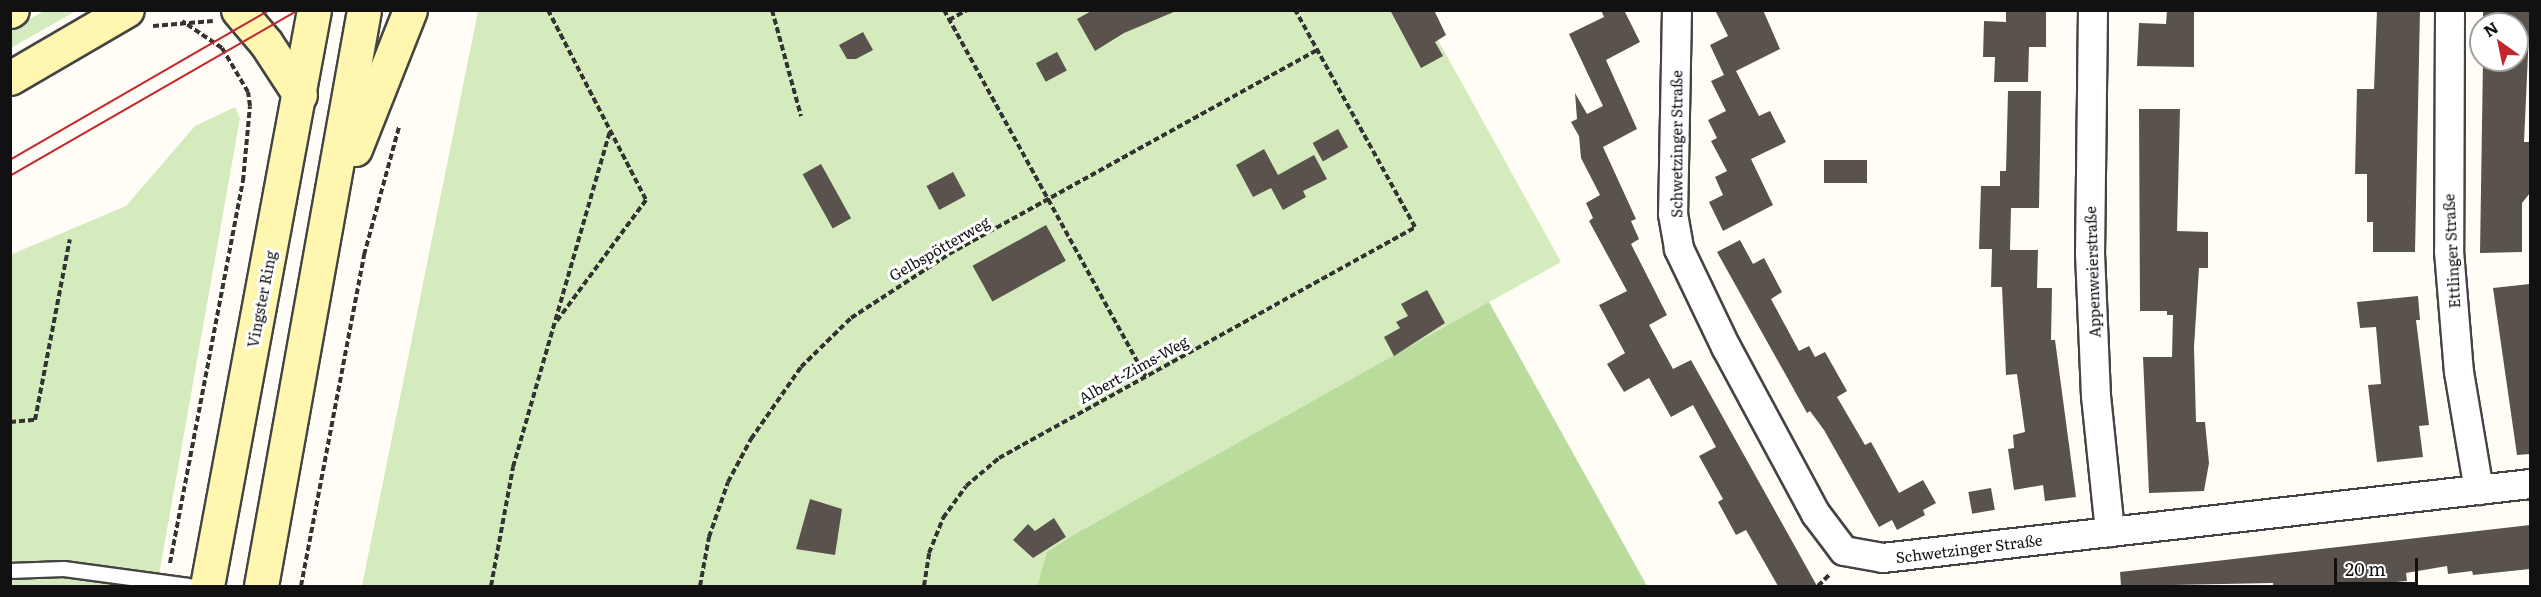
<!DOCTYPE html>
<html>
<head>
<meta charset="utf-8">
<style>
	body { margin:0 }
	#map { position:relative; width:2541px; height:597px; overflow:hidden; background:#fffdf5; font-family:Literata,serif }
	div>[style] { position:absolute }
	.green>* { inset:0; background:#d5ebbd }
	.forest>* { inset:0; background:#b9dc9c }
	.building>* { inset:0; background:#5a524d; transform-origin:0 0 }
	.path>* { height:4px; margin-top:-2px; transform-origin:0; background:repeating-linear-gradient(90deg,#333 0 6px,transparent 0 9px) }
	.roads { filter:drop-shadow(2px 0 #444) drop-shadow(-2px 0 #444) drop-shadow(0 2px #444) drop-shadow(0 -2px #444) }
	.service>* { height:14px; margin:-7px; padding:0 7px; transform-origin:7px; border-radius:7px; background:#fff }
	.minor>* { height:28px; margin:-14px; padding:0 14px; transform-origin:14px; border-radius:14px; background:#fff }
	.secondary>* { height:33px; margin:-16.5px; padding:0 16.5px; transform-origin:16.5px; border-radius:16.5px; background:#fff6b0 }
	.tram>* { height:1.5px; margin:-0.75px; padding:0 0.75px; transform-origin:0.75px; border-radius:0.75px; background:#c4262e }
	span { translate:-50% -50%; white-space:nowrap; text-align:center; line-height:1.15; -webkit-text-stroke:6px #fff; paint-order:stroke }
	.street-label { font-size:15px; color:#111 }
	.frame { position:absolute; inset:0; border:12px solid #111; pointer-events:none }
	.north { position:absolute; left:2469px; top:12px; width:60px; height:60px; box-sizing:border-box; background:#fff; border:2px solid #a0a0a0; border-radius:50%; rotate:327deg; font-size:16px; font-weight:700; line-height:24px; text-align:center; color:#111 }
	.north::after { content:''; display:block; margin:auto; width:21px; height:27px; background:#c4262e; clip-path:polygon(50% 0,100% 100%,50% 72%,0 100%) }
	.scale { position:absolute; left:2334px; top:558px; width:84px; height:27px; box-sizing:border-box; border:3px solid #111; border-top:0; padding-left:8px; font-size:18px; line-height:21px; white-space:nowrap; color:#111; -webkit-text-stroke:4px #fff; paint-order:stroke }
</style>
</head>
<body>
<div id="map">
	<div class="green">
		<i style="clip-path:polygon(44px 11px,76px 11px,11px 48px,10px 30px)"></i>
		<i style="clip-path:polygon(478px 11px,1422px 11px,1561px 262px,1073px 535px,1047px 552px,1037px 586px,362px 586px)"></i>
		<i style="clip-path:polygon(235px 107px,240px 118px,157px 586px,11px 586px,10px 255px,126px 206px,195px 126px)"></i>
	</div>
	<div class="forest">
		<i style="clip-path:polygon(1489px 302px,1647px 586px,1037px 586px,1047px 552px,1073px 535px)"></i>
	</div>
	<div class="building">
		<i style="clip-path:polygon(1093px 10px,1176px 10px,1176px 11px,1124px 33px,1095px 51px,1077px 19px)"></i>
		<i style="clip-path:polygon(1390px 10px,1434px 10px,1446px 35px,1435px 42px,1443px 56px,1421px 68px)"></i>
		<i style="clip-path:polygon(1601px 10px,1624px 10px,1640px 42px,1606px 60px,1637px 129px,1603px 147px,1636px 219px,1631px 221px,1639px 239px,1631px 244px,1667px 315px,1649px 325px,1673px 369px,1691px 360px,1817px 586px,1778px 586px,1746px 530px,1736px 535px,1718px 502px,1723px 499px,1699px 456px,1716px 447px,1693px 405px,1671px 417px,1649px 378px,1624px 392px,1607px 364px,1625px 353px,1599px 305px,1627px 291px,1589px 221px,1593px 218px,1586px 203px,1600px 195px,1581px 158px,1579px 136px,1571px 122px,1577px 119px,1575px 93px,1587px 114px,1603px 106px,1569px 34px,1604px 17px)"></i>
		<i style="clip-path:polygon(1715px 10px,1763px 10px,1780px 49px,1736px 71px,1759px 116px,1770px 111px,1786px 142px,1751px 159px,1773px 205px,1723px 231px,1709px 202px,1723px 195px,1715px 177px,1727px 171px,1711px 141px,1717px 138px,1708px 120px,1726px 111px,1711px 81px,1724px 75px,1710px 45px,1728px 36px)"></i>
		<i style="clip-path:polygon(2006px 10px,2046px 10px,2046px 47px,2029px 47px,2028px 82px,1994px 82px,1995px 57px,1983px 57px,1984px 21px,2006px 22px)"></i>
		<i style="clip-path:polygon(2167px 10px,2194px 10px,2194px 67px,2137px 66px,2139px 23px,2166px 24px)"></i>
		<i style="clip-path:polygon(2377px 10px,2420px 10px,2415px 252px,2373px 252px,2373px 222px,2367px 222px,2367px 174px,2355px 174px,2357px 89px,2374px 89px)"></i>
		<i style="clip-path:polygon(2483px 10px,2530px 11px,2524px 142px,2530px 142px,2530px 193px,2522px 203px,2522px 252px,2480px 253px,2483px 60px,2517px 60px,2517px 24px,2483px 24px)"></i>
		<i style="clip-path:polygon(863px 32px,873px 50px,856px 59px,847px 59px,839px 45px)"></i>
		<i style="left:1057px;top:52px;width:21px;height:24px;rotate:62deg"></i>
		<i style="clip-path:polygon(2008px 91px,2041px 91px,2039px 208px,2011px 208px,2010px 250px,2038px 250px,2037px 288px,2052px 288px,2051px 340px,2055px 340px,2076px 497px,2045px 501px,2043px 485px,2014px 490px,2008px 449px,2014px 448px,2013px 435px,2025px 432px,2017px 374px,2006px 375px,2002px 287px,1991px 287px,1992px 249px,1979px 249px,1981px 186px,2000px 186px,2000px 171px,2006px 171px)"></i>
		<i style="clip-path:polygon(2139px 109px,2180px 109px,2177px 231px,2208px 232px,2208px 268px,2199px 268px,2194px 347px,2196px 422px,2205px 422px,2209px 463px,2204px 491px,2149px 493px,2143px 357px,2172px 357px,2173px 315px,2167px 315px,2167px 311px,2140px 311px)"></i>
		<i style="left:1338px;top:129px;width:21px;height:29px;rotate:61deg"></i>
		<i style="clip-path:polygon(1264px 149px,1278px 175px,1314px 155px,1327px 179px,1303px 191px,1306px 197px,1283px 210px,1271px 188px,1253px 197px,1236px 165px)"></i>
		<i style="left:1824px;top:160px;width:43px;height:23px"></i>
		<i style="left:821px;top:164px;width:62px;height:21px;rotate:61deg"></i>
		<i style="left:953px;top:172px;width:27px;height:30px;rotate:62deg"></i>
		<i style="left:1046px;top:225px;width:41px;height:84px;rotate:61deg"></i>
		<i style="clip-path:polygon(1740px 240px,1753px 264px,1764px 258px,1782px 292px,1771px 299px,1799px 351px,1809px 346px,1815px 357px,1825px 352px,1847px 391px,1837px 397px,1865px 445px,1871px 442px,1899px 493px,1923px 480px,1936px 503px,1923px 510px,1925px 515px,1897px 530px,1892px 520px,1879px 527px,1824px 430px,1810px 411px,1807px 413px,1717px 252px)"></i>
		<i style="clip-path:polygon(2530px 284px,2530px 454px,2517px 455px,2493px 288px)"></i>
		<i style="clip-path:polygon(1427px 290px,1445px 323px,1394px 356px,1384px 337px,1400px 328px,1396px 322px,1408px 316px,1401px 304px)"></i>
		<i style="clip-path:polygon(2418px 296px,2420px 320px,2416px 320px,2429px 425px,2419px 426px,2423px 457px,2377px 462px,2368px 385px,2381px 384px,2376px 327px,2360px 328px,2357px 302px)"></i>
		<i style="left:1991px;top:488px;width:22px;height:23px;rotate:80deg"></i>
		<i style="clip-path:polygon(810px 499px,842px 509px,835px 555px,796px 549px)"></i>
		<i style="clip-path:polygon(1054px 518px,1066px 537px,1033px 558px,1013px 540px,1028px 524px,1035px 531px)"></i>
		<i style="clip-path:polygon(2530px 525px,2530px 569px,2473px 575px,2472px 571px,2448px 574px,2447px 566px,2406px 573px,2407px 581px,2385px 583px,2386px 586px,2273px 586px,2273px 583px,2121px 586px,2120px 572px)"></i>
	</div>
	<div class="path">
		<i style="left:548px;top:10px;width:214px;rotate:62.7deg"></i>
		<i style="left:646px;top:200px;width:152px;rotate:126.4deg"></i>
		<i style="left:772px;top:10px;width:110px;rotate:74.7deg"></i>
		<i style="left:944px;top:10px;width:418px;rotate:61.2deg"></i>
		<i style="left:949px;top:20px;width:21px;rotate:-29deg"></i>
		<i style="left:153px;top:26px;width:60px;rotate:-4.8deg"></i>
		<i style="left:10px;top:422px;width:25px;rotate:-5deg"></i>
		<i style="left:35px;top:420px;width:184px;rotate:-79.1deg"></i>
		<i style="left:170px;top:563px;width:389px;rotate:-79.2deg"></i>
		<i style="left:243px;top:181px;width:75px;rotate:-84.7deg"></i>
		<i style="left:250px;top:106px;width:14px;rotate:-98deg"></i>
		<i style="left:248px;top:92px;width:51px;rotate:-120.6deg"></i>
		<i style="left:222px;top:48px;width:48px;rotate:-146deg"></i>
		<i style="left:301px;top:586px;width:337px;rotate:-79.2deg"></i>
		<i style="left:364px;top:255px;width:133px;rotate:-74.7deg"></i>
		<i style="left:491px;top:586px;width:121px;rotate:-79.5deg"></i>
		<i style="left:513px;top:467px;width:350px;rotate:-73.9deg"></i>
		<i style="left:700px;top:586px;width:50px;rotate:-79.6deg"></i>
		<i style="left:709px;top:537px;width:58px;rotate:-70.9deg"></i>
		<i style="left:728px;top:482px;width:49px;rotate:-61.9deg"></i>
		<i style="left:751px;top:439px;width:88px;rotate:-55.2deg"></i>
		<i style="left:801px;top:367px;width:70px;rotate:-44.4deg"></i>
		<i style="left:851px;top:318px;width:117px;rotate:-33.1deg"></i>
		<i style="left:949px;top:254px;width:421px;rotate:-29deg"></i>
		<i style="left:924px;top:586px;width:33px;rotate:-81deg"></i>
		<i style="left:929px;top:553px;width:38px;rotate:-68deg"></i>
		<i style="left:943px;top:518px;width:39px;rotate:-54deg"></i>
		<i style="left:966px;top:486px;width:43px;rotate:-40.3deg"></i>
		<i style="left:999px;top:458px;width:476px;rotate:-29deg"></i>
		<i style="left:1415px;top:227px;width:248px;rotate:-118.9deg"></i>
		<i style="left:1818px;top:586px;width:17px;rotate:-45deg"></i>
	</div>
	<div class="roads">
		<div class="service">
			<i style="left:10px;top:571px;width:54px;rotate:-2.1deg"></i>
			<i style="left:64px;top:569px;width:126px;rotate:7.7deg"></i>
		</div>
		<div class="minor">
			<i style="left:1677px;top:10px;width:204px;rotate:91.1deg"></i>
			<i style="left:1673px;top:214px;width:36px;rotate:80deg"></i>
			<i style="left:1679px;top:249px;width:109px;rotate:64.4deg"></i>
			<i style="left:1726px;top:347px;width:190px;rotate:61.7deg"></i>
			<i style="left:1816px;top:514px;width:46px;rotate:52.9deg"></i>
			<i style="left:1844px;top:551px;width:40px;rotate:10deg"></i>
			<i style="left:1883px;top:558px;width:651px;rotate:-6.52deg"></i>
			<i style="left:2093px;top:10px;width:243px;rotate:90.7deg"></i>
			<i style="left:2090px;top:253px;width:143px;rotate:87.6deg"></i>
			<i style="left:2096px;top:396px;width:137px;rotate:84.1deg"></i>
			<i style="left:2450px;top:10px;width:241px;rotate:90.2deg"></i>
			<i style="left:2449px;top:251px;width:121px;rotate:85.3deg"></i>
			<i style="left:2459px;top:372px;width:120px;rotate:80.4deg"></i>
		</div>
		<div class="secondary">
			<i style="left:238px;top:10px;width:43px;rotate:49.7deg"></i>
			<i style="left:266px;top:43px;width:62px;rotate:56.8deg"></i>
			<i style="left:10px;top:11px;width:2px;rotate:-27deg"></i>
			<i style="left:10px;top:78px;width:135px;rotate:-30.2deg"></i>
			<i style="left:355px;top:149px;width:149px;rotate:-68.4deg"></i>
			<i style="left:207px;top:586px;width:586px;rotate:-79.48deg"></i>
			<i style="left:261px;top:586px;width:585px;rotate:-79.86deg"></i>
		</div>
	</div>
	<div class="tram">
		<i style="left:10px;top:160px;width:300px;rotate:-30deg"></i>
		<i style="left:10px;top:176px;width:333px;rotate:-29.9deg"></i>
	</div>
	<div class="street-label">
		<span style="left:1676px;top:144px;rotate:-90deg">Schwetzinger Straße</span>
		<span style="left:939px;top:248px;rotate:-30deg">Gelbspötterweg</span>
		<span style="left:2451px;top:251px;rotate:-93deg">Ettlinger Straße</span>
		<span style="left:2092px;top:272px;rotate:-92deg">Appenweierstraße</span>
		<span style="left:261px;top:299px;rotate:-79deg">Vingster Ring</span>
		<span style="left:1133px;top:369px;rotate:-29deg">Albert-Zims-Weg</span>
		<span style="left:1969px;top:548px;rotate:-7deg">Schwetzinger Straße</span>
	</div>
	<div class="frame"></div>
	<div class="north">N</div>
	<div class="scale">20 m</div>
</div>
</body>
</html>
